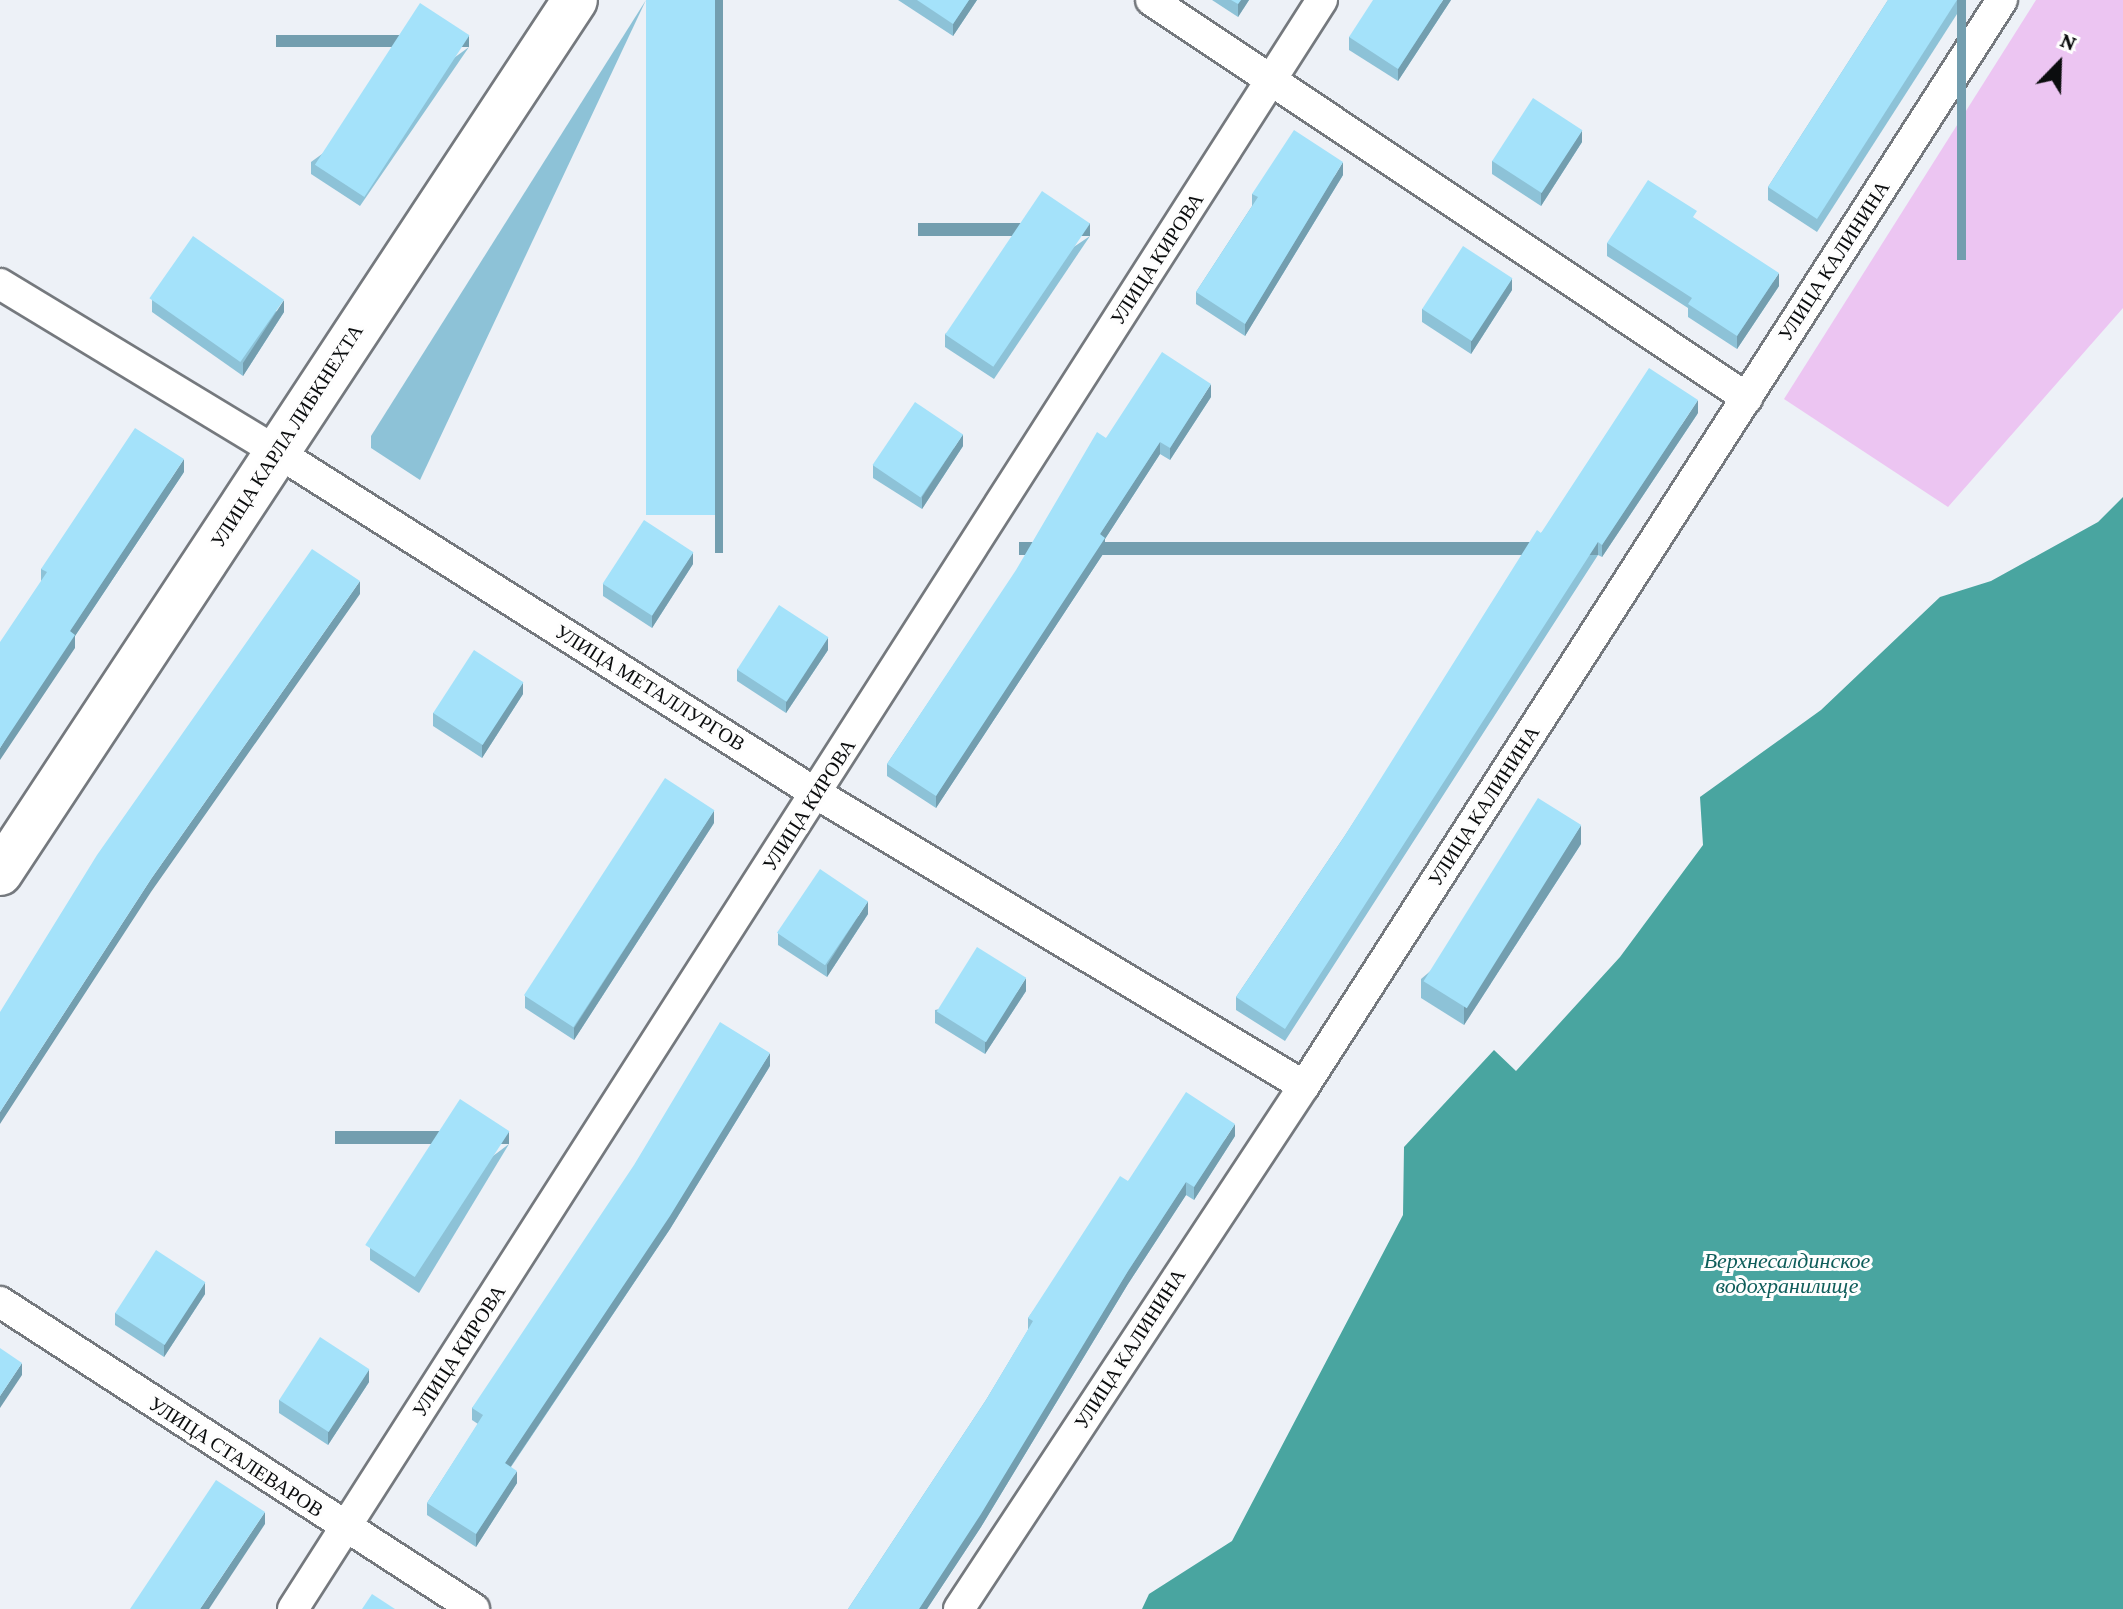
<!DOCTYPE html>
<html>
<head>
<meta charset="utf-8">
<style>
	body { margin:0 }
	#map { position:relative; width:2123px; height:1609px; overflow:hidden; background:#edf1f7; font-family:"Crimson Pro",serif }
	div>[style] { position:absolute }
	.green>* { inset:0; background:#ecc5f2 }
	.water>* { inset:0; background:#49a5a0 }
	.roads { filter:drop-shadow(2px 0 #75797e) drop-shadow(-2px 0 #75797e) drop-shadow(0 2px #75797e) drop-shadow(0 -2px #75797e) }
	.minor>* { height:30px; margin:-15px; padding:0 15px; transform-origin:15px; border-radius:15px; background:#fff }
	.primary>* { height:44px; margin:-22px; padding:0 22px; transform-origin:22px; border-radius:22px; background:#fff }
	.wall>* { inset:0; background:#8dc2d7 }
	.shaded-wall>* { inset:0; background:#739eaf; transform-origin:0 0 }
	.building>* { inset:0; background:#a4e2fa; transform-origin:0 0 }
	span { translate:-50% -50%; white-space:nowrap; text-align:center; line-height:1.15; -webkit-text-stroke:6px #fefefe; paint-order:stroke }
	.street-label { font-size:20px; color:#0b0d0e }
	.water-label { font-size:22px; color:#0e5d5a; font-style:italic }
	.north { position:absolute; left:2019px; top:24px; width:80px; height:80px; -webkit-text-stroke:6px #fefefe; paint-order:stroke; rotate:23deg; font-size:22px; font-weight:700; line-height:32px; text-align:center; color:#0b0d0e }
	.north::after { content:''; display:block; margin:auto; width:28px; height:36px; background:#0b0d0e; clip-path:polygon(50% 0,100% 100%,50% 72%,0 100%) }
</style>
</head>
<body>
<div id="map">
	<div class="green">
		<i style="clip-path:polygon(2036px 0,2123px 0,2123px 308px,1948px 507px,1784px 399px)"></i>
	</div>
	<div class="water">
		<i style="clip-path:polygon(2123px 497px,2123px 1609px,1142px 1609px,1149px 1594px,1232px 1541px,1403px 1215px,1404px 1147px,1494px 1050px,1516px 1071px,1620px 957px,1703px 845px,1700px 797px,1821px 710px,1940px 597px,1991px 581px,2098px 522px)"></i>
	</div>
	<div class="roads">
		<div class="minor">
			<i style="left:1151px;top:0;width:717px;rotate:33.73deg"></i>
			<i style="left:0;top:284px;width:324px;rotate:31.2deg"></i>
			<i style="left:277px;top:452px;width:639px;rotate:32.35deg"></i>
			<i style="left:817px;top:794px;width:568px;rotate:30.95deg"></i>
			<i style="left:0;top:1302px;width:565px;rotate:32.93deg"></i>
			<i style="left:293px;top:1609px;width:1910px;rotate:-57.4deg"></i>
			<i style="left:959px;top:1609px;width:627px;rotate:-56.59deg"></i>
			<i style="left:1304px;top:1086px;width:1291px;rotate:-57.27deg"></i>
		</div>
		<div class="primary">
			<i style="left:0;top:873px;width:1045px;rotate:-56.63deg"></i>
		</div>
	</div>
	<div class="wall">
		<i style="clip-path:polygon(646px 0,420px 480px,371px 448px,371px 436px)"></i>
		<i style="clip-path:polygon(898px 0,977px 0,953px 36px)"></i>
		<i style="clip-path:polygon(1212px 0,1249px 0,1238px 17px)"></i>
		<i style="clip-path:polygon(1451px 0,1398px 81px,1349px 50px,1349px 37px)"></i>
		<i style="clip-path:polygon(1888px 0,1966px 0,1817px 232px,1768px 200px,1768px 187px)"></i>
		<i style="clip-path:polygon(469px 47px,360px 206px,311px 174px,311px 162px)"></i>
		<i style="clip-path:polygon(1582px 142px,1541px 206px,1492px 174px,1492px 161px)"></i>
		<i style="clip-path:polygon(1343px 175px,1245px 336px,1196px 304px,1196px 292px,1252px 206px,1252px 194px)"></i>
		<i style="clip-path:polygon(1697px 220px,1779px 286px,1737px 349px,1688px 317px,1688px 308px,1607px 256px,1607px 243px)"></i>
		<i style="clip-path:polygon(1090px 236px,994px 379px,945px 347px,945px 334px)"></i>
		<i style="clip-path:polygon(1512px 290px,1471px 354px,1422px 322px,1422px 309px)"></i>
		<i style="clip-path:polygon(152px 300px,284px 312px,243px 376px,152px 312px)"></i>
		<i style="clip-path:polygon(1211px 397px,1170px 460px,1160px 454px,1105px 539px,1105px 551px,936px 808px,887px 776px,887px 764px,1106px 438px)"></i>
		<i style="clip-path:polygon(1698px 413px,1602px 557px,1598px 555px,1285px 1041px,1236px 1010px,1236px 997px,1344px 837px,1541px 533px)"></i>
		<i style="clip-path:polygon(963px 446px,922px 509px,873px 478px,873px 465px)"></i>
		<i style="clip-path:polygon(184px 472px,75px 636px,75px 648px,41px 580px,41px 569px)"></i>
		<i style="clip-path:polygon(693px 564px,652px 628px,603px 596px,603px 584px)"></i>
		<i style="clip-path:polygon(828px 650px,786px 713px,737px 681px,737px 669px)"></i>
		<i style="clip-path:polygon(523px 694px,482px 758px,433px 726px,433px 713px)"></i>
		<i style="clip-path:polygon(714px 823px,574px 1040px,525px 1008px,525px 996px)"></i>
		<i style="clip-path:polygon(1581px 844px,1464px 1025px,1421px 998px,1421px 979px)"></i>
		<i style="clip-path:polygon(868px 914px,827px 977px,778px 945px,778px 933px)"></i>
		<i style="clip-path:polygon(1026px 991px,985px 1054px,935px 1023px,935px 1010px)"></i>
		<i style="clip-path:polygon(770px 1066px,670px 1229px,511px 1467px,517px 1483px,476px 1547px,427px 1515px,427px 1503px,478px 1424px,472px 1420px,472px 1408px)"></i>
		<i style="clip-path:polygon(1235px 1136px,1194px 1200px,1186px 1195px,1128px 1284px,981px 1527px,927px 1609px,848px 1609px,986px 1400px,1028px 1330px,1028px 1318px,1128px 1181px)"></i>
		<i style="clip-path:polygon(509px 1144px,419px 1293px,370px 1260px,370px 1248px)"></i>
		<i style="clip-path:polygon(205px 1294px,164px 1357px,115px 1325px,115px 1313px)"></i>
		<i style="clip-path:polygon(369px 1382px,328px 1445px,279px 1413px,279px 1400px)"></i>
	</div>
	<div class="shaded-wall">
		<i style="left:715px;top:0;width:8px;height:553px"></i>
		<i style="clip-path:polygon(969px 0,977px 0,953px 36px,953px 24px)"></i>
		<i style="clip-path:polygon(1241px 0,1249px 0,1238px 17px,1238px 4px)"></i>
		<i style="clip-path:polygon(1443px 0,1451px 0,1398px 81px,1398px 69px)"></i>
		<i style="left:1957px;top:0;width:9px;height:260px"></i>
		<i style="left:469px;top:35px;width:12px;height:193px;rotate:90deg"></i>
		<i style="clip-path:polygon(1582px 130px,1582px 142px,1541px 206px,1541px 193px)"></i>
		<i style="clip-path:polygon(1343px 162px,1343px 175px,1245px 336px,1245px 324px)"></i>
		<i style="left:1090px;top:223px;width:13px;height:172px;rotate:90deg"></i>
		<i style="clip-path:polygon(1779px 273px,1779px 286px,1737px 349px,1737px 336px)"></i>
		<i style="clip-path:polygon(1512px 278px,1512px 290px,1471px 354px,1471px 341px)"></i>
		<i style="clip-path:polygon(284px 300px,284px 312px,243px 376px,243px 363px)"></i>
		<i style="clip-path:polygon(1211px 384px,1211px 397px,1170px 460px,1170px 448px)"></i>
		<i style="clip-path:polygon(1698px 400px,1698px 413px,1602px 557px,1602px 545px)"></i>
		<i style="clip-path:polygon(963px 434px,963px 446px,922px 509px,922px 497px)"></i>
		<i style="clip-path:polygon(1160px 442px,1160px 454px,1105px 539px,1105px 551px,936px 808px,936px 796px,1100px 534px)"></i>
		<i style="clip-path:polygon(184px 459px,184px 472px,75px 636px,75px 648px,0 760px,0 748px,70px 631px)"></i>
		<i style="left:1598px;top:542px;width:13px;height:579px;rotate:90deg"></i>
		<i style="clip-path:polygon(693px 552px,693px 564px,652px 628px,652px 615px)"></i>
		<i style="clip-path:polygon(360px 581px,360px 594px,151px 892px,0 1124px,0 1112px,151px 879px)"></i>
		<i style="clip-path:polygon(828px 637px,828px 650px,786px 713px,786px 701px)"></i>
		<i style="clip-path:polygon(523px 682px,523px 694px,482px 758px,482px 745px)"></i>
		<i style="clip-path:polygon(714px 810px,714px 823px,574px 1040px,574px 1028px)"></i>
		<i style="clip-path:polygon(1581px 825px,1581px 844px,1464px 1025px,1464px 1007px)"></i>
		<i style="clip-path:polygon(868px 901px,868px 914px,827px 977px,827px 965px)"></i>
		<i style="clip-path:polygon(1026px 978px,1026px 991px,985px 1054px,985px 1042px)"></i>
		<i style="clip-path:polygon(770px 1053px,770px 1066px,670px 1229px,505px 1475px,505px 1463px)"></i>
		<i style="clip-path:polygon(1235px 1124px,1235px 1136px,1194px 1200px,1194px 1187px)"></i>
		<i style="left:509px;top:1131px;width:13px;height:174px;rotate:90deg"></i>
		<i style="clip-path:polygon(1186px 1182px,1186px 1195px,1128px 1284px,981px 1527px,927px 1609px,919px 1609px,1128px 1271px)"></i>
		<i style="clip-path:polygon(205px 1282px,205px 1294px,164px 1357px,164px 1345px)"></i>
		<i style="clip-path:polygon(22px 1363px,22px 1375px,0 1408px,0 1396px)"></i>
		<i style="clip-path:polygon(369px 1369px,369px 1382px,328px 1445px,328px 1432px)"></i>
		<i style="clip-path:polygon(517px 1471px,517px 1483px,476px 1547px,476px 1534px)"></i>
		<i style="clip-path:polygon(265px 1512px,265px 1524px,209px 1609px,200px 1609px)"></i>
	</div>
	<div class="building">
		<i style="left:646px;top:0;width:69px;height:515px"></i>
		<i style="clip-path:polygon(917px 0,969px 0,953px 24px)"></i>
		<i style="clip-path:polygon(1231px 0,1241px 0,1238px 4px)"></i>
		<i style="clip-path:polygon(1373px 0,1443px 0,1398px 69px,1349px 37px)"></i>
		<i style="clip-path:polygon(1888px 0,1957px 0,1817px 219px,1768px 187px)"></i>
		<i style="left:420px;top:3px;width:59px;height:193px;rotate:33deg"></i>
		<i style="left:1533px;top:98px;width:59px;height:75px;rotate:33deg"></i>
		<i style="clip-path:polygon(1294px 130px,1343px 162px,1245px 324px,1196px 292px,1258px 197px,1252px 194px)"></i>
		<i style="clip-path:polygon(1648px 180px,1697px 211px,1693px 217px,1779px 273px,1737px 336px,1688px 304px,1692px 298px,1607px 243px)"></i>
		<i style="left:1042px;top:191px;width:58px;height:173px;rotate:34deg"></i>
		<i style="left:193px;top:236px;width:111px;height:76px;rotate:35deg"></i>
		<i style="left:1463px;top:246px;width:59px;height:75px;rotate:33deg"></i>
		<i style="clip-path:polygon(1162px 352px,1211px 384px,1170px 448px,1160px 442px,1100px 534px,1105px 538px,936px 796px,887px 764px,1016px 570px,1097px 432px,1106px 438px)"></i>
		<i style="clip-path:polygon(1649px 368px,1698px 400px,1602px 545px,1598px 542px,1285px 1029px,1236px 997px,1344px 837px,1537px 530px,1541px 533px)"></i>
		<i style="left:915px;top:402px;width:58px;height:76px;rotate:34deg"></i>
		<i style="clip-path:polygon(135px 428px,184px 459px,70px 631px,75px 635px,0 748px,0 642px,47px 572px,41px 569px)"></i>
		<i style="left:644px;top:520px;width:59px;height:76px;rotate:33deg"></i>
		<i style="clip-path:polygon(312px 549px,360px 581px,151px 879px,0 1112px,0 1012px,97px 855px)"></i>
		<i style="left:779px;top:605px;width:59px;height:77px;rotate:33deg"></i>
		<i style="left:474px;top:650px;width:59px;height:75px;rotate:33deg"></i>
		<i style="left:665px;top:778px;width:59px;height:259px;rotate:33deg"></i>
		<i style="left:1538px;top:798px;width:51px;height:216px;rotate:32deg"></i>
		<i style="left:820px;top:869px;width:58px;height:77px;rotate:34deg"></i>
		<i style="left:977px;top:947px;width:58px;height:76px;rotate:32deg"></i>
		<i style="clip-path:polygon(720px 1022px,770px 1053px,670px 1216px,505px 1463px,517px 1471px,476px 1534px,427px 1503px,483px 1415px,472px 1408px,634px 1165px)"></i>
		<i style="clip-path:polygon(1186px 1092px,1235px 1124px,1194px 1187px,1186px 1182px,1128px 1271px,981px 1514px,919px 1609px,848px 1609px,986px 1400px,1033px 1321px,1028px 1318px,1120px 1176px,1128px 1181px)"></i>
		<i style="left:460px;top:1099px;width:59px;height:174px;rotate:33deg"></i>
		<i style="left:156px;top:1250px;width:59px;height:75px;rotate:33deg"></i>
		<i style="left:320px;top:1337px;width:59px;height:75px;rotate:33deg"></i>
		<i style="clip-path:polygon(0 1348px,22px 1363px,0 1396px)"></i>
		<i style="clip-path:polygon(216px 1480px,265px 1512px,200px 1609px,130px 1609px)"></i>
		<i style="clip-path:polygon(372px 1594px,395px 1609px,362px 1609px)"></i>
	</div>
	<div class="street-label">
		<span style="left:1157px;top:259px;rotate:-57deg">УЛИЦА КИРОВА</span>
		<span style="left:1834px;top:261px;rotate:-57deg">УЛИЦА КАЛИНИНА</span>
		<span style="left:287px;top:436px;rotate:-57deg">УЛИЦА КАРЛА ЛИБКНЕХТА</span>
		<span style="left:650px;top:688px;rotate:32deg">УЛИЦА МЕТАЛЛУРГОВ</span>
		<span style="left:809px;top:805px;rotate:-57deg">УЛИЦА КИРОВА</span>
		<span style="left:1484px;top:806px;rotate:-57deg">УЛИЦА КАЛИНИНА</span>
		<span style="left:1130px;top:1349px;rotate:-57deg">УЛИЦА КАЛИНИНА</span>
		<span style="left:459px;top:1351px;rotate:-57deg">УЛИЦА КИРОВА</span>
		<span style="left:236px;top:1457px;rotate:33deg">УЛИЦА СТАЛЕВАРОВ</span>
	</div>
	<div class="water-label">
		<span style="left:1787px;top:1273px">Верхнесалдинское<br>водохранилище</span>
	</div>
	<div class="north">N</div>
</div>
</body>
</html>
